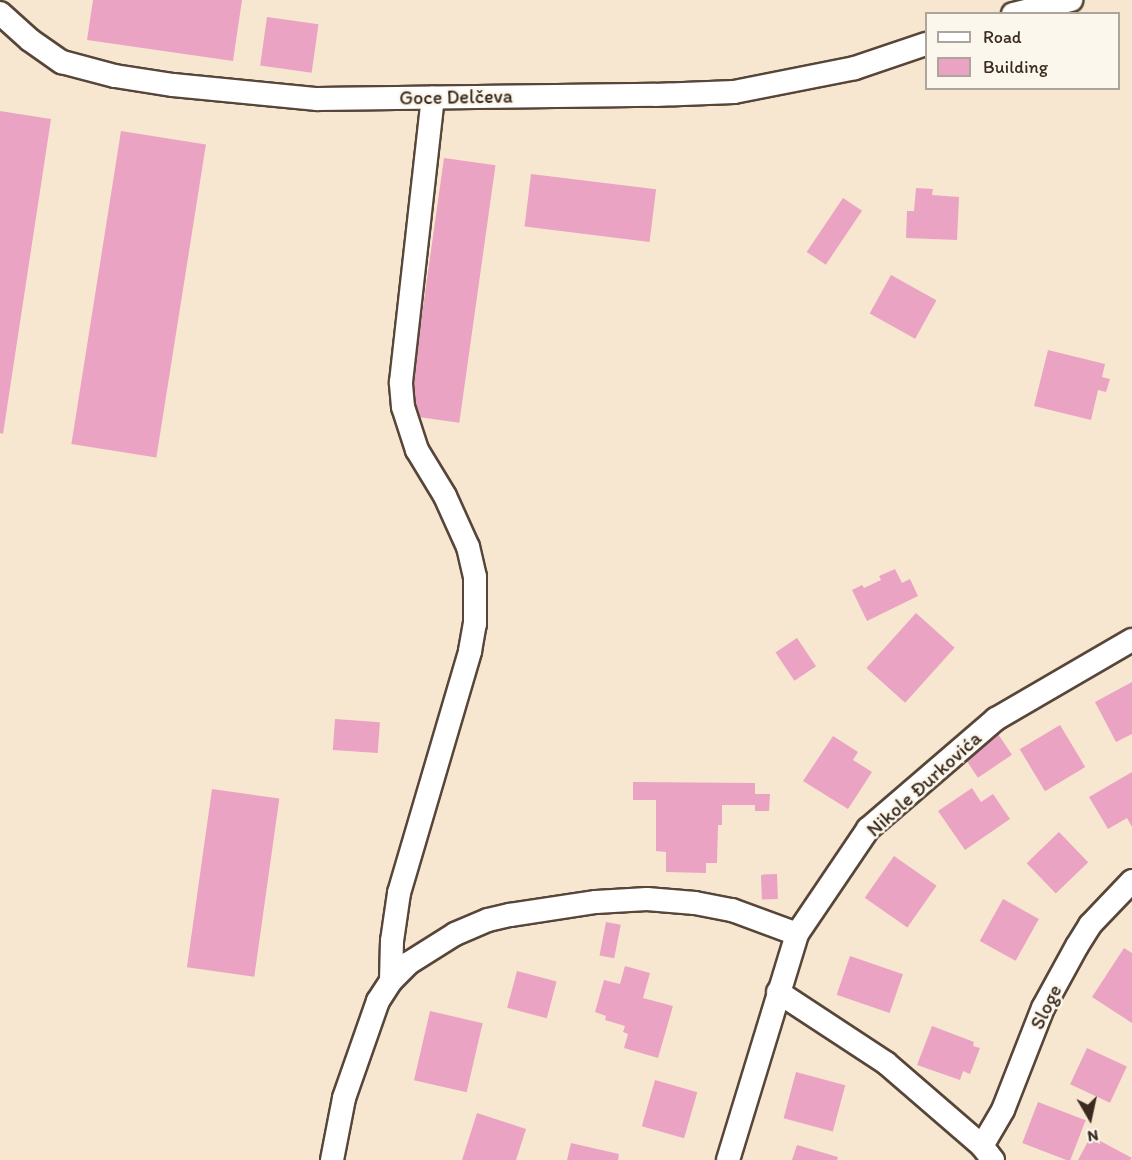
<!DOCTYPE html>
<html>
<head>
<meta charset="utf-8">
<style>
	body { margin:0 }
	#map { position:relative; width:1132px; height:1160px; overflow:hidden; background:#f7e7d1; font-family:Itim,sans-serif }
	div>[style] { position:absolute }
	.building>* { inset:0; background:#eba3c3; transform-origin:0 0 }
	.roads { filter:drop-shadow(2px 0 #574639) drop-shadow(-2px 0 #574639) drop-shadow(0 2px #574639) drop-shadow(0 -2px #574639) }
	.minor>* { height:22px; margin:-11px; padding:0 11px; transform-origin:11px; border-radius:11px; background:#fff }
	span { translate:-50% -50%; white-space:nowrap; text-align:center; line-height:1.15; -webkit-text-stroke:5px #fbf7ec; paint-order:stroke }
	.street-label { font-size:20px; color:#3b2a1e }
	.legend { position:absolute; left:925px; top:12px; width:195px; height:78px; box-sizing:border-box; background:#fbf7ec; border:2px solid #aea59a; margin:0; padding:8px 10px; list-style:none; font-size:18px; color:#3b2a1e }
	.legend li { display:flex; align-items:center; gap:12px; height:30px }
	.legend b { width:30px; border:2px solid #aea59a }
	.north { position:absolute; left:1060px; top:1088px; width:60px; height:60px; -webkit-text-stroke:4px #fbf7ec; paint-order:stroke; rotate:171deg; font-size:16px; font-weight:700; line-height:24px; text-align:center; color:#3b2a1e }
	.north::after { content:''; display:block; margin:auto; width:21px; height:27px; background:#3b2a1e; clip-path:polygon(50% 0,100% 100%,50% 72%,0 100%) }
</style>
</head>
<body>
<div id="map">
	<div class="building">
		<i style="clip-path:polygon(93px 0,242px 0,233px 61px,87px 40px)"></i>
		<i style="left:267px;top:17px;width:52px;height:49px;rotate:8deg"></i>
		<i style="clip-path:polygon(0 111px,51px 119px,3px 434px,0 433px)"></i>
		<i style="left:121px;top:131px;width:86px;height:317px;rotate:9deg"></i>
		<i style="left:444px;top:158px;width:52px;height:260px;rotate:8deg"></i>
		<i style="left:531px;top:174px;width:126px;height:53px;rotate:7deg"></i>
		<i style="clip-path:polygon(916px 188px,933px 189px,932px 195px,959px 197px,957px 240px,906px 238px,907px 211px,914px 211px)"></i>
		<i style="left:843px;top:198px;width:23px;height:65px;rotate:34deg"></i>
		<i style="left:891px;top:275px;width:52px;height:44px;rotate:29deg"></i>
		<i style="clip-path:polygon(1048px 350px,1105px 364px,1102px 377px,1110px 379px,1106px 392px,1098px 390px,1091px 420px,1034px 406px)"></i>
		<i style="clip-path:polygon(895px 569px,902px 583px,910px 579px,918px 596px,867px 621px,852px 590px,862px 585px,864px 588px,881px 580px,879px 576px)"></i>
		<i style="left:916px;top:613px;width:52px;height:74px;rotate:42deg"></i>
		<i style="left:797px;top:638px;width:34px;height:26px;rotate:56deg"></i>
		<i style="clip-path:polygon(1132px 682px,1132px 734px,1116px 742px,1095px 702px)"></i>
		<i style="left:335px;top:719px;width:45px;height:31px;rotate:4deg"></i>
		<i style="left:1060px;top:725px;width:49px;height:47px;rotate:59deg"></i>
		<i style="left:998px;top:734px;width:25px;height:41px;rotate:56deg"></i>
		<i style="clip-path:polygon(833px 736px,858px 752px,853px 760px,872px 772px,848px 809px,803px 781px)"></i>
		<i style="clip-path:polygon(1132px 772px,1132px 827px,1127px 818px,1108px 829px,1089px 797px)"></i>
		<i style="clip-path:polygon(633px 782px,755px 783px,755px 794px,770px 794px,769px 811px,755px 811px,755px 805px,722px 805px,722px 825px,718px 825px,717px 863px,706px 863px,706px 873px,666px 872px,666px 852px,656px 851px,656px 800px,633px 800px)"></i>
		<i style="clip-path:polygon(972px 788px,981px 802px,993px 794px,1010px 819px,965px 850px,938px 811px)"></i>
		<i style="left:212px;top:789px;width:68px;height:180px;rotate:8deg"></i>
		<i style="left:1059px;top:832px;width:42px;height:45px;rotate:46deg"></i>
		<i style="left:894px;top:856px;width:52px;height:51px;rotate:35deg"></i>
		<i style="left:777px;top:874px;width:25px;height:16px;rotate:88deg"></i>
		<i style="left:1003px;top:899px;width:41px;height:48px;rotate:29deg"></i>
		<i style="left:606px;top:922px;width:15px;height:34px;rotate:11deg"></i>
		<i style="clip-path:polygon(1124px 948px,1132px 953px,1132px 1023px,1092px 997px)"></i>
		<i style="left:850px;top:956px;width:56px;height:41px;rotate:19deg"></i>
		<i style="clip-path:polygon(625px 966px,650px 973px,643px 998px,673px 1006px,658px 1058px,624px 1048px,628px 1034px,623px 1032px,625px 1026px,605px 1020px,606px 1016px,595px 1012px,604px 980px,620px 984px)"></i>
		<i style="left:517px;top:971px;width:41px;height:38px;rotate:15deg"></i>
		<i style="left:430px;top:1011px;width:54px;height:71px;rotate:13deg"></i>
		<i style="clip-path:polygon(932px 1026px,974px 1042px,973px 1046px,980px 1048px,970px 1074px,963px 1071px,960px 1080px,917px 1065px)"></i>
		<i style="left:1087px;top:1048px;width:44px;height:40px;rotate:25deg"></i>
		<i style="left:796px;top:1072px;width:51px;height:48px;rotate:15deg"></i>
		<i style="left:655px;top:1080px;width:44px;height:48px;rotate:16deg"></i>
		<i style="left:1038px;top:1102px;width:51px;height:44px;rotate:21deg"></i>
		<i style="clip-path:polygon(477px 1113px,526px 1129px,516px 1160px,462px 1160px)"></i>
		<i style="clip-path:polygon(1091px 1136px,1132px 1158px,1130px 1160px,1078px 1160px)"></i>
		<i style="clip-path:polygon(571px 1143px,619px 1154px,618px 1160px,567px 1160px)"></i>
		<i style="clip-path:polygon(797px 1145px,838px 1157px,837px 1160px,792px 1160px)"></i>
	</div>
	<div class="roads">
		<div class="minor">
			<i style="left:0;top:13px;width:40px;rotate:42deg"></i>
			<i style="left:30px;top:40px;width:39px;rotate:35deg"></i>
			<i style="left:62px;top:62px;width:55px;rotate:14.8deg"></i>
			<i style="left:115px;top:76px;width:59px;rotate:8.8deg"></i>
			<i style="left:173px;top:85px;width:145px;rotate:5.6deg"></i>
			<i style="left:317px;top:99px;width:338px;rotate:-0.7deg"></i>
			<i style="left:655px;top:95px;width:79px;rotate:-2.2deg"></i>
			<i style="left:734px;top:92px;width:123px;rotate:-11.2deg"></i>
			<i style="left:855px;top:68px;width:75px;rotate:-18.7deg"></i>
			<i style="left:1013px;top:14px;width:60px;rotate:-13.6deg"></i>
			<i style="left:391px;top:981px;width:40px;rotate:-88.6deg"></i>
			<i style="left:392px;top:941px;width:49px;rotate:-81.7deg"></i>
			<i style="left:399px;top:893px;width:252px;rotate:-73.6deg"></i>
			<i style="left:470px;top:651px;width:27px;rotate:-80deg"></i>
			<i style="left:475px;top:624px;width:47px;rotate:-90deg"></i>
			<i style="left:475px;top:577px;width:31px;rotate:-103deg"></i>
			<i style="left:468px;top:547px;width:56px;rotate:-114.3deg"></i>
			<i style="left:445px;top:496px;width:54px;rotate:-121.3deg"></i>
			<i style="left:417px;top:450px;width:45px;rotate:-108deg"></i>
			<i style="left:403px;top:407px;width:25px;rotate:-95deg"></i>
			<i style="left:401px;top:382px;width:286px;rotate:-83.6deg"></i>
			<i style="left:778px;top:992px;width:129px;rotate:33.3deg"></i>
			<i style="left:886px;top:1063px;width:127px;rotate:40.8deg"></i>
			<i style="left:982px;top:1146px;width:18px;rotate:52deg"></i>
			<i style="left:982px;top:1146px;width:42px;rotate:-59.7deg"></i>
			<i style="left:1003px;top:1110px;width:110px;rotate:-68.6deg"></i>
			<i style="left:1043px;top:1008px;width:71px;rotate:-61.3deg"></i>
			<i style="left:1077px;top:946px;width:25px;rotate:-58deg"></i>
			<i style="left:1090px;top:925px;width:61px;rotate:-46.3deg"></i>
			<i style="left:332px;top:1160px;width:63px;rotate:-79deg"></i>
			<i style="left:344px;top:1098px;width:103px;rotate:-70.7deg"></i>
			<i style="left:378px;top:1001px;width:24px;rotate:-57deg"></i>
			<i style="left:391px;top:981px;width:25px;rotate:-45deg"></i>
			<i style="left:409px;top:963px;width:54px;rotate:-32.2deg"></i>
			<i style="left:455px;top:934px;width:36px;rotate:-23deg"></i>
			<i style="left:488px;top:920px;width:23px;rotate:-13deg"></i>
			<i style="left:510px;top:915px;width:87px;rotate:-8.6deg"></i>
			<i style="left:596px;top:902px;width:51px;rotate:-3.4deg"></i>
			<i style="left:647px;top:899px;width:48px;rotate:4.8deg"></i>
			<i style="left:695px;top:903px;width:38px;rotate:11deg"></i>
			<i style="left:732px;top:910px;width:69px;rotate:20.3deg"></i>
			<i style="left:728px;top:1160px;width:236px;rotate:-73deg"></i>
			<i style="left:797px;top:934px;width:127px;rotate:-55.9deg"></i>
			<i style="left:868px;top:829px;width:169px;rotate:-40.7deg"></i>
			<i style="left:996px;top:719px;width:157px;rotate:-30.2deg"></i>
		</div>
	</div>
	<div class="street-label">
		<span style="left:456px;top:97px;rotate:-1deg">Goce Delčeva</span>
		<span style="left:924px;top:784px;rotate:-42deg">Nikole Đurkovića</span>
		<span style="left:1046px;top:1007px;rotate:-64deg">Sloge</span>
	</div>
	<ul class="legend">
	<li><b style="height:8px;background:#fff"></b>Road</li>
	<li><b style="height:16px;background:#eba3c3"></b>Building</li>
	</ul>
	<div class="north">N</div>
</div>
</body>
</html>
